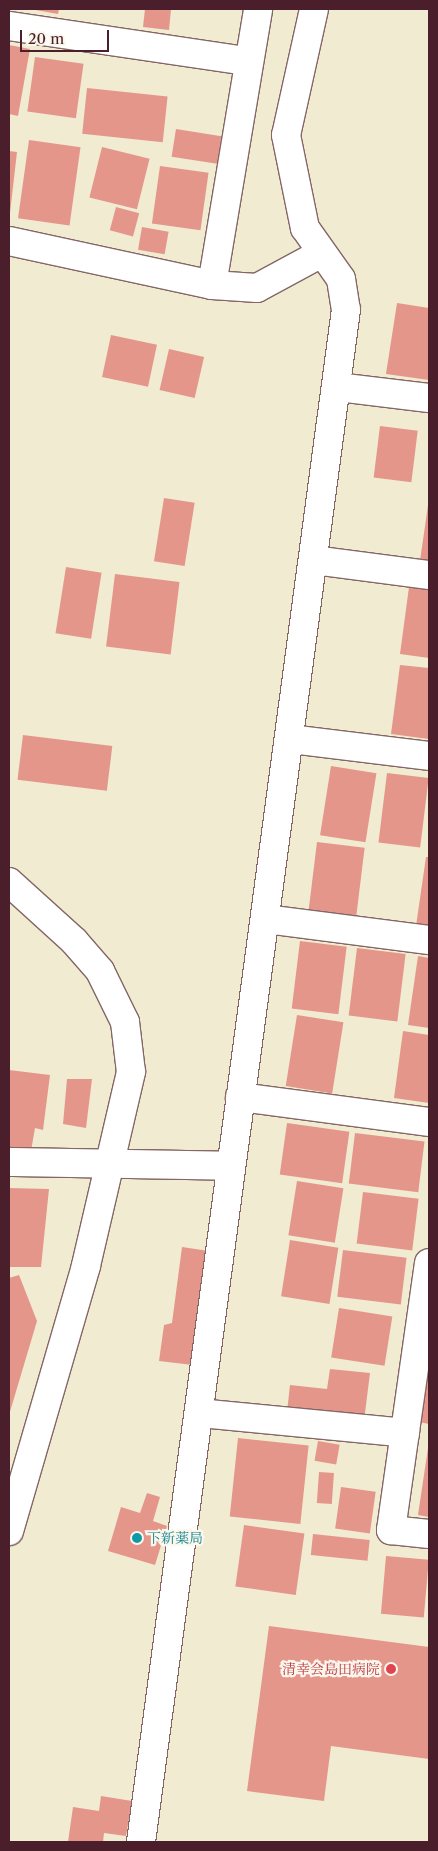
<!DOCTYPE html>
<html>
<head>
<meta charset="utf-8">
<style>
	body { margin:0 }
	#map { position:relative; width:438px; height:1851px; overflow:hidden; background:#f1ebd2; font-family:"Libre Caslon Text","Noto Serif JP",serif }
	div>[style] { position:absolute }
	.building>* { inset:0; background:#e4968b; transform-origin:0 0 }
	.roads { filter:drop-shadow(1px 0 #846665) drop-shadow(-1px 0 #846665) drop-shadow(0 1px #846665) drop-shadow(0 -1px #846665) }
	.minor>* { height:28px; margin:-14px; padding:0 14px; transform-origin:14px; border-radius:14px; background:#fff }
	.tertiary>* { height:28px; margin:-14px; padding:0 14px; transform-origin:14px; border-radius:14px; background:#fff }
	.dots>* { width:14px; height:14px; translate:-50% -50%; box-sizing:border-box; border:2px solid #fbf7ec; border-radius:50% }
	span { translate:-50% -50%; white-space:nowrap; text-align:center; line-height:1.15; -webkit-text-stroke:4.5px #fbf7ec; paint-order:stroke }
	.culture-label { font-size:14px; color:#0d838f }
	.left { translate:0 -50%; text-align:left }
	.health-label { font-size:14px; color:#be3a42 }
	.right { translate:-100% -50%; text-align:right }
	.frame { position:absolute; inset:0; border:10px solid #4a1f2b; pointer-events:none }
	.scale { position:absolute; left:20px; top:30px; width:89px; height:22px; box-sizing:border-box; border:2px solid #4a1f2b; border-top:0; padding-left:6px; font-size:15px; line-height:18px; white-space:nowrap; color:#4a1f2b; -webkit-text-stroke:4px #fbf7ec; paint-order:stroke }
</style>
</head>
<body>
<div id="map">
	<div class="building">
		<i style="clip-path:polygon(30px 9px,59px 9px,58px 14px)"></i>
		<i style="clip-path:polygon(145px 9px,171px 9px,169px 30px,143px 27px)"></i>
		<i style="clip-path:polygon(9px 45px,30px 49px,18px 116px,9px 114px)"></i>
		<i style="left:35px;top:57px;width:49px;height:55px;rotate:8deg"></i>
		<i style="left:87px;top:88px;width:81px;height:46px;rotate:6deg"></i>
		<i style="left:176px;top:129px;width:46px;height:28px;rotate:9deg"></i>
		<i style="left:29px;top:140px;width:52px;height:79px;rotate:8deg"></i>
		<i style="left:102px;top:147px;width:49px;height:52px;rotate:14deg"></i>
		<i style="clip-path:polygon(9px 151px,17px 152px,10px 213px,9px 213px)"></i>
		<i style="left:160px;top:166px;width:49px;height:58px;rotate:8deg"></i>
		<i style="left:116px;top:207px;width:24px;height:24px;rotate:15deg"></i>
		<i style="left:142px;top:227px;width:27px;height:23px;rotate:10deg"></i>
		<i style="clip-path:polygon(397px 303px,429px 308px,429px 380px,386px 374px)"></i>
		<i style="left:111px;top:335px;width:47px;height:43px;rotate:12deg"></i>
		<i style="left:169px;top:349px;width:36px;height:42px;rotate:13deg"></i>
		<i style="left:380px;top:426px;width:38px;height:52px;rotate:7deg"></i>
		<i style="left:164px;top:498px;width:31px;height:64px;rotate:9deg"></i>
		<i style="clip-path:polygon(428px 505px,429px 505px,429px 569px,419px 568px)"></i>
		<i style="left:66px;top:567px;width:36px;height:67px;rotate:9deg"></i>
		<i style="left:115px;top:574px;width:65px;height:73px;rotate:7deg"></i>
		<i style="clip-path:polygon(409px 587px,429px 589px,429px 658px,400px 654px)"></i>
		<i style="clip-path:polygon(400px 665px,429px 668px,429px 739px,391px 734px)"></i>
		<i style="left:23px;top:735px;width:90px;height:45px;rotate:7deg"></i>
		<i style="left:331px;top:766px;width:46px;height:70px;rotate:9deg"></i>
		<i style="left:387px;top:773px;width:42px;height:70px;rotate:7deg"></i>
		<i style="left:317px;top:842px;width:48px;height:71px;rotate:7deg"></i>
		<i style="clip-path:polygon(426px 857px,429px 857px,429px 928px,416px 926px)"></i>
		<i style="left:300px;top:941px;width:47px;height:68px;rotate:7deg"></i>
		<i style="left:357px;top:948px;width:49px;height:68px;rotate:7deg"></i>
		<i style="clip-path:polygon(418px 956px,429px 958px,429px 1028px,408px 1025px)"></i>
		<i style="left:297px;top:1015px;width:47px;height:72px;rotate:9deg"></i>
		<i style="clip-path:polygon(403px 1031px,429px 1035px,429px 1103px,394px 1098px)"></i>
		<i style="clip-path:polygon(9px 1070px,50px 1075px,43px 1130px,35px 1128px,31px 1151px,9px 1150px)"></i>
		<i style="clip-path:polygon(67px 1079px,92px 1079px,86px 1128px,63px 1124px)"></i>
		<i style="left:287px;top:1123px;width:63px;height:52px;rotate:8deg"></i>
		<i style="left:355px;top:1133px;width:70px;height:51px;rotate:7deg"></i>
		<i style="left:297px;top:1181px;width:47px;height:55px;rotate:9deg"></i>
		<i style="clip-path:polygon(9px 1188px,49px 1189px,41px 1267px,9px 1267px)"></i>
		<i style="left:363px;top:1192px;width:56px;height:52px;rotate:7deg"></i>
		<i style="left:290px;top:1240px;width:49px;height:57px;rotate:9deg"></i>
		<i style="clip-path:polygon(182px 1247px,209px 1251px,193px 1365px,159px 1361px,164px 1325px,172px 1323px)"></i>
		<i style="left:343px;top:1250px;width:64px;height:47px;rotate:7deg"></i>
		<i style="clip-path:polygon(19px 1275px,37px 1321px,9px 1415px,9px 1278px)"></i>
		<i style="left:339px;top:1308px;width:54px;height:50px;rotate:9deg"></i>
		<i style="clip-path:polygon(429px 1355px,429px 1424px,419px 1422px)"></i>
		<i style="clip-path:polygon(330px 1369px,370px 1373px,364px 1421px,287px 1412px,290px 1385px,327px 1389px)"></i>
		<i style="left:238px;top:1438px;width:71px;height:79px;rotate:6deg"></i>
		<i style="left:318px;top:1441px;width:22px;height:20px;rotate:10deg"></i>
		<i style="clip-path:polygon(428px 1448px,429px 1448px,429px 1517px,418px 1515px)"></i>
		<i style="left:319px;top:1472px;width:15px;height:31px;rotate:4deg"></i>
		<i style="left:341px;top:1487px;width:35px;height:42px;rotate:8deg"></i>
		<i style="clip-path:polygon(147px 1493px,160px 1497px,153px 1521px,167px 1526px,155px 1565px,108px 1551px,121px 1507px,140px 1513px)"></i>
		<i style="left:244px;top:1525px;width:61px;height:62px;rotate:8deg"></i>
		<i style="left:313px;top:1534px;width:57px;height:21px;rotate:6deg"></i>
		<i style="left:386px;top:1556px;width:43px;height:58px;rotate:5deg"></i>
		<i style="clip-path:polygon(269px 1626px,429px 1647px,429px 1759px,331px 1746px,324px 1801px,247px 1791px)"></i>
		<i style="clip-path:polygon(101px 1796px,132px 1801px,126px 1836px,104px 1833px,103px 1842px,68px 1842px,73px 1807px,99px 1811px)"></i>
	</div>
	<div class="roads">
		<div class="minor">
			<i style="left:9px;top:26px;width:241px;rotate:8.4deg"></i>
			<i style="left:9px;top:241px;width:208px;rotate:12.2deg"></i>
			<i style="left:212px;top:285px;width:45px;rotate:3.8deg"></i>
			<i style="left:257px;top:288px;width:72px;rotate:-28.4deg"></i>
			<i style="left:212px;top:285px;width:280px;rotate:-80.5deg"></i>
			<i style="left:338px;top:387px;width:92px;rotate:6.9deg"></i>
			<i style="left:313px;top:560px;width:117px;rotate:7.4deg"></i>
			<i style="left:291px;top:739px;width:139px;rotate:7deg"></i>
			<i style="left:265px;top:919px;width:165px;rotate:7.3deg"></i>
			<i style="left:240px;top:1097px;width:191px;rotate:7.5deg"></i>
			<i style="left:9px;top:1162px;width:221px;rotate:1deg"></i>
			<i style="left:429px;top:1263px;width:270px;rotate:98.1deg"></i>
			<i style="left:391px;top:1530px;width:38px;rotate:6deg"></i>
			<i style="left:199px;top:1413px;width:207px;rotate:5.5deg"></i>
			<i style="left:141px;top:1842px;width:1546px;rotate:-82.38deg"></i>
		</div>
		<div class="tertiary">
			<i style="left:314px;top:9px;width:129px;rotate:102.5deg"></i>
			<i style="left:286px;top:135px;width:95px;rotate:78.5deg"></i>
			<i style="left:305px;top:228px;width:62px;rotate:54.8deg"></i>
			<i style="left:341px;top:279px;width:31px;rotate:81deg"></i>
			<i style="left:9px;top:882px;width:88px;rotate:42.2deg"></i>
			<i style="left:74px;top:941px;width:40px;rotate:49deg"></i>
			<i style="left:100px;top:971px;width:57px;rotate:63.9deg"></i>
			<i style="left:125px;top:1022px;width:50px;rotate:83.2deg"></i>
			<i style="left:131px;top:1072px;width:199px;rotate:103.1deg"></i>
			<i style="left:86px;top:1266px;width:276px;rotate:106.2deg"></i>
		</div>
	</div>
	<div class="dots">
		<i style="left:137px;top:1538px;background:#0f9aa8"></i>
		<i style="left:391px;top:1669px;background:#e0444e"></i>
	</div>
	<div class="culture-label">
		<span class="left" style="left:147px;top:1538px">下新薬局</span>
	</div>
	<div class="health-label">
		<span class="right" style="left:380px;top:1669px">清幸会島田病院</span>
	</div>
	<div class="frame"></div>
	<div class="scale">20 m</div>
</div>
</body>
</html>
